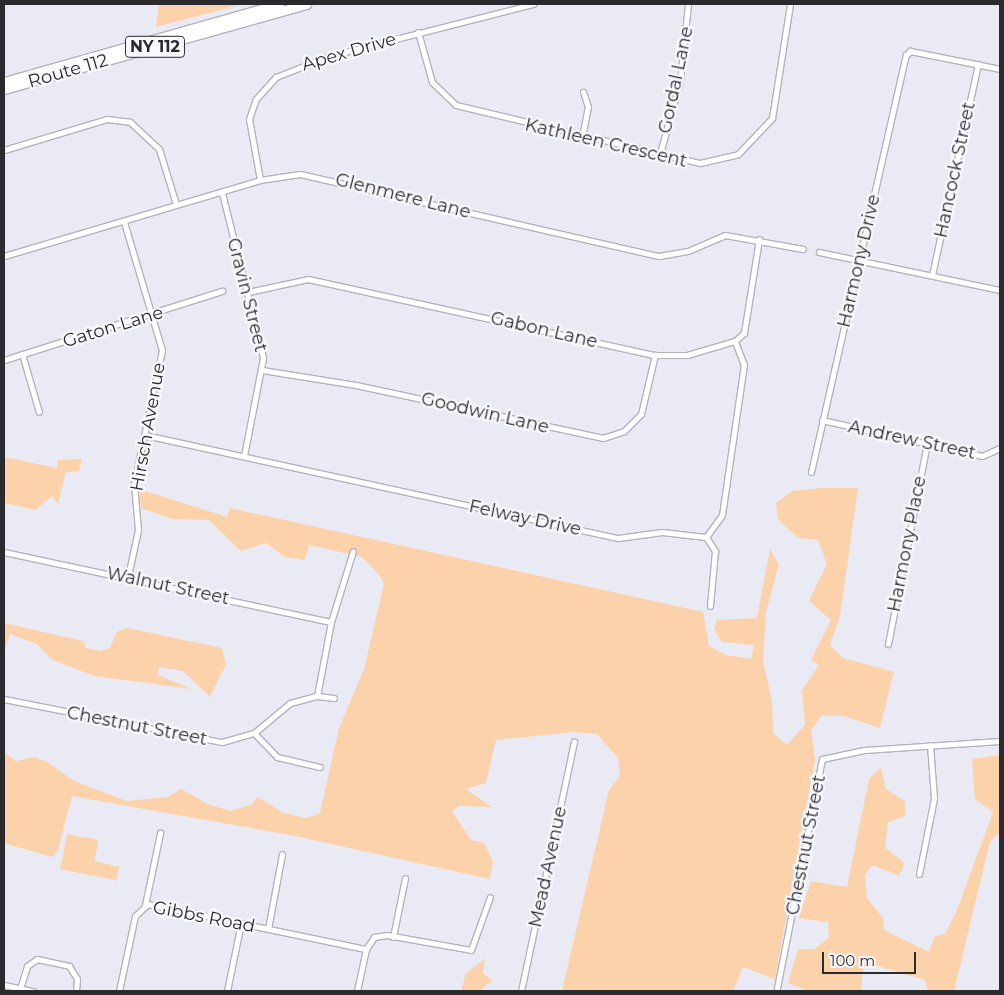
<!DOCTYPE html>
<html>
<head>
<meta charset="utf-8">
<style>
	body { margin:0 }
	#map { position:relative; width:1004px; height:995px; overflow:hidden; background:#eaeaf4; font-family:Montserrat,sans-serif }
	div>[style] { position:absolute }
	.green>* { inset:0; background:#fbd2aa; transform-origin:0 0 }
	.roads { filter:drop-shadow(1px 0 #b3b2bc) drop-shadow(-1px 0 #b3b2bc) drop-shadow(0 1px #b3b2bc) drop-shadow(0 -1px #b3b2bc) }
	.street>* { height:5px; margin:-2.5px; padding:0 2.5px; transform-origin:2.5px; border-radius:2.5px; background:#fff }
	.primary>* { height:9px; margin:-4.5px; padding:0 4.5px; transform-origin:4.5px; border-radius:4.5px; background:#fff }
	span { translate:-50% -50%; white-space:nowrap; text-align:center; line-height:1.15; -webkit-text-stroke:4.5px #f8f8fe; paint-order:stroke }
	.shield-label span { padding:1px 4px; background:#f8f8fe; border:1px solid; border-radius:4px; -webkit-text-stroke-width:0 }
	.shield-label { font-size:16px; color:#2b2b2f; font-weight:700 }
	.street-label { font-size:18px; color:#2b2b2f }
	.frame { position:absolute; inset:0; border:5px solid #2b2b2f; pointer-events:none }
	.scale { position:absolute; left:822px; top:952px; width:94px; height:22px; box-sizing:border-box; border:2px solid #2b2b2f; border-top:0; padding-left:6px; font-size:15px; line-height:18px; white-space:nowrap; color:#2b2b2f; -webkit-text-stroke:4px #f8f8fe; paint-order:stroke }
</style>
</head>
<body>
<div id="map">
	<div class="green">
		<i style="clip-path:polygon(159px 4px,243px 4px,156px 27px)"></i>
		<i style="clip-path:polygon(4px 457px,57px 468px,58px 460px,82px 459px,79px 471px,66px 472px,58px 504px,52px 496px,35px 510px,4px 503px)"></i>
		<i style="clip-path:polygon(822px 488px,858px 488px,840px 616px,830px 645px,843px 658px,894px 672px,880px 728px,844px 716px,821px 716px,811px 730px,815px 760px,775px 979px,743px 967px,733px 991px,562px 991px,609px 790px,620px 776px,618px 758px,597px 734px,574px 732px,496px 740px,486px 783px,466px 789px,492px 807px,459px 806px,452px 811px,471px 840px,484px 843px,493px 861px,490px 879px,295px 836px,72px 796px,58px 850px,52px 857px,4px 843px,4px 752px,16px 761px,35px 757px,47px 762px,74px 781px,127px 801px,168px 797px,181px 789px,210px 805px,231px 811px,252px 804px,258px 797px,283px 813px,307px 818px,320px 813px,339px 728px,364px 669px,384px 584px,380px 576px,362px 557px,309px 545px,305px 560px,285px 557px,266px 543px,241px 551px,209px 520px,172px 519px,141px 508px,139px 489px,227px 517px,230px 508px,703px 612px,709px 646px,726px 655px,751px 659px,754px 645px,722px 642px,714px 628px,717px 620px,757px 618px,770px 549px,779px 564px,766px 612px,763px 661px,772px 701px,773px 733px,787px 745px,805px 725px,802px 690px,819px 665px,811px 660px,831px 620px,809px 601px,827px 564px,818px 540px,798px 538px,778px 519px,776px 503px,792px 491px)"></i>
		<i style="clip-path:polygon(4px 623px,83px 641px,86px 648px,100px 651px,110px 648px,117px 632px,127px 628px,222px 648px,226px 664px,210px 697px,183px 671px,159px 667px,158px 675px,192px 689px,94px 676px,51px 659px,37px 644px,10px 634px,4px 653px)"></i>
		<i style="clip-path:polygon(1000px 755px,1000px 832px,990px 842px,954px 991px,928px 991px,925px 980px,874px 965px,863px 968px,861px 991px,808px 991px,788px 983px,798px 949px,815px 949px,829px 937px,828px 922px,799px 918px,811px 881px,847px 887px,869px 779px,881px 767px,886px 789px,905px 801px,905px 816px,888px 822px,885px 848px,905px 863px,899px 876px,873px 865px,865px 875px,867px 898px,883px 918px,884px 930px,929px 952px,935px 936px,945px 934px,957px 910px,993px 812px,975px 799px,972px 759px)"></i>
		<i style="left:67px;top:834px;width:32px;height:36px;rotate:11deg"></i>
		<i style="left:94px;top:861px;width:26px;height:14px;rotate:13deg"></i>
		<i style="clip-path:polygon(485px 959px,483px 973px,492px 981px,479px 991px,461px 991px,466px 973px)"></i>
	</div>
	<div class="roads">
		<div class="street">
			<i style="left:418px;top:32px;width:52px;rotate:74.4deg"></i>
			<i style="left:432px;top:82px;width:33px;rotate:44deg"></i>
			<i style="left:456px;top:105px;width:251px;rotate:13.4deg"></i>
			<i style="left:700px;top:163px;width:39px;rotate:-13deg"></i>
			<i style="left:738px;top:154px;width:50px;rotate:-46.6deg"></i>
			<i style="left:772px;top:118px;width:115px;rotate:-81deg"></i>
			<i style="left:582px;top:137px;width:31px;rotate:-79deg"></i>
			<i style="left:588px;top:107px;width:16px;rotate:-108deg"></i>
			<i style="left:4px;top:150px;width:108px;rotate:-16.8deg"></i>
			<i style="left:107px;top:119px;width:23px;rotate:7deg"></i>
			<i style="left:130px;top:122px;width:40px;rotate:43deg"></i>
			<i style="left:159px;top:149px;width:58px;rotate:72.8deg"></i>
			<i style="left:659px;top:157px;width:79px;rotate:-74.6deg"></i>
			<i style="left:680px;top:81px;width:77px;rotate:-84.1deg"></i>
			<i style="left:260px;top:180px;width:62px;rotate:-100.2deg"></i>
			<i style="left:249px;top:119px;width:21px;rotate:-71deg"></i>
			<i style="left:256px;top:99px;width:30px;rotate:-48deg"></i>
			<i style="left:276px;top:77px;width:57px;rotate:-21.6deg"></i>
			<i style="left:329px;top:56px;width:211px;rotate:-14.3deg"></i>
			<i style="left:222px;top:193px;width:170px;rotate:76deg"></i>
			<i style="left:263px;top:358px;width:100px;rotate:101deg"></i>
			<i style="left:124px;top:222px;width:134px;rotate:73.5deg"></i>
			<i style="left:162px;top:350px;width:137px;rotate:101.8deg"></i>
			<i style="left:134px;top:484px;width:46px;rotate:85deg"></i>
			<i style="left:138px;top:530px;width:47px;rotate:102.3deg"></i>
			<i style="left:819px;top:252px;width:185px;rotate:11.9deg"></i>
			<i style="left:4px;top:256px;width:267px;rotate:-16.5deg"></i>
			<i style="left:260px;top:180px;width:40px;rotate:-8.5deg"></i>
			<i style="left:300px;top:174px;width:368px;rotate:12.9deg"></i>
			<i style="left:659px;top:256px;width:29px;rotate:-10deg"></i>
			<i style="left:688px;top:251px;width:40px;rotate:-23.4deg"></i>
			<i style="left:725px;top:235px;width:79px;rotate:10.2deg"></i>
			<i style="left:932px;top:275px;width:216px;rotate:-77.7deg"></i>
			<i style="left:248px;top:292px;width:61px;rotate:-12.2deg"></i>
			<i style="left:308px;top:279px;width:355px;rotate:12.4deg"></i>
			<i style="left:655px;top:355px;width:32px"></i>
			<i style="left:687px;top:355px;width:50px;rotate:-16.3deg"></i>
			<i style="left:735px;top:341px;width:12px;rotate:-42deg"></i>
			<i style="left:744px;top:333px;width:95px;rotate:-80.9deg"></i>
			<i style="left:22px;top:354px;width:60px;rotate:73.7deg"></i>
			<i style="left:4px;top:360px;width:229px;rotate:-17.6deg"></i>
			<i style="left:262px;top:370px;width:95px;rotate:9.1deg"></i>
			<i style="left:356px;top:385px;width:253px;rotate:12.1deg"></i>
			<i style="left:603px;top:438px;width:22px;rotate:-18deg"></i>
			<i style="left:624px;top:431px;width:24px;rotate:-45deg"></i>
			<i style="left:641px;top:414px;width:61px;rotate:-76.7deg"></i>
			<i style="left:822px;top:420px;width:164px;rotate:12.7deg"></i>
			<i style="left:982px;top:456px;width:20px;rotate:-24deg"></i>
			<i style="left:145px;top:435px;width:484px;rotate:12.3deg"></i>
			<i style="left:618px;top:538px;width:44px;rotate:-7.8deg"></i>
			<i style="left:662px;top:532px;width:44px;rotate:6.5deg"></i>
			<i style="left:706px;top:537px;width:27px;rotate:-54deg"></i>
			<i style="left:722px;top:515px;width:152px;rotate:-81.7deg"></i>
			<i style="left:744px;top:365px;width:26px;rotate:-111deg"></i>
			<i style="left:811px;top:472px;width:428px;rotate:-77.2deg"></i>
			<i style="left:906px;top:55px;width:6px;rotate:-45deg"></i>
			<i style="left:910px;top:51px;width:92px;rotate:11.3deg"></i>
			<i style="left:706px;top:537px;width:17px;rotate:57deg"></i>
			<i style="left:715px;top:551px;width:55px;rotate:95.2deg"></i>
			<i style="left:4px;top:552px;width:334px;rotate:12.1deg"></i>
			<i style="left:888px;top:644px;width:204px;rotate:-79deg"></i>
			<i style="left:317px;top:696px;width:75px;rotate:-79.3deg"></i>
			<i style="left:331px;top:622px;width:74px;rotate:-72.8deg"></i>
			<i style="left:4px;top:699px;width:222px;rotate:11.2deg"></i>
			<i style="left:222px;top:742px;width:33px;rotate:-16deg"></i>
			<i style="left:254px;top:733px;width:47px;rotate:-39.8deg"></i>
			<i style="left:290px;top:703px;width:28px;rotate:-15deg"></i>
			<i style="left:317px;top:696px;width:17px;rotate:7deg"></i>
			<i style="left:254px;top:733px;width:33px;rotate:46deg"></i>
			<i style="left:277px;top:757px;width:44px;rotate:13.1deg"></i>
			<i style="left:919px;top:874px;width:77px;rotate:-78.8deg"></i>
			<i style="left:934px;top:798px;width:53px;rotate:-94.3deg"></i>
			<i style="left:145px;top:905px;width:74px;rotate:-78.2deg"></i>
			<i style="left:268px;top:929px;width:76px;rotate:-79.4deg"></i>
			<i style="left:393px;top:937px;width:60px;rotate:-78.5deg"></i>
			<i style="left:4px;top:985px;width:30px;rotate:12deg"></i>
			<i style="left:777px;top:988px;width:233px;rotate:-78.9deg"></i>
			<i style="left:822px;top:759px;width:43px;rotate:-12.1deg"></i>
			<i style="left:864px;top:750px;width:136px;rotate:-3.8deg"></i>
			<i style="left:20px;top:989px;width:24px;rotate:-73deg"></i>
			<i style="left:27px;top:966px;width:12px;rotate:-35deg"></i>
			<i style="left:37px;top:959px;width:33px;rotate:12deg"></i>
			<i style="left:69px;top:966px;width:15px;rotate:58deg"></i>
			<i style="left:77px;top:979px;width:12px;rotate:95deg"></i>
			<i style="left:119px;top:991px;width:77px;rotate:-78deg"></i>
			<i style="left:135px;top:916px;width:18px;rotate:-43deg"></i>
			<i style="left:148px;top:904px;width:223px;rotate:11.7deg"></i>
			<i style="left:227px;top:991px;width:69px;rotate:-78.4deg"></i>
			<i style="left:357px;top:991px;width:43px;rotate:-77.9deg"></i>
			<i style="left:366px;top:949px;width:14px;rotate:-56deg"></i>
			<i style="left:374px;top:937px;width:13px;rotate:-9deg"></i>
			<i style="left:387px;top:935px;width:85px;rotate:10.1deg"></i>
			<i style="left:471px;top:950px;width:56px;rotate:-70.3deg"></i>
			<i style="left:521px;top:991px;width:255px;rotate:-78deg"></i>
		</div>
		<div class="primary">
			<i style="left:4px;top:82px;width:286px;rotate:-15.8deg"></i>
			<i style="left:4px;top:89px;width:314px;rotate:-15.7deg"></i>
		</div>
	</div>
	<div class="shield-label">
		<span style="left:155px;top:47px">NY 112</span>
	</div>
	<div class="street-label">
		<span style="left:349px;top:52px;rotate:-16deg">Apex Drive</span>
		<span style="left:68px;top:71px;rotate:-16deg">Route 112</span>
		<span style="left:676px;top:80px;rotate:-78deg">Gordal Lane</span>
		<span style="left:606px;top:143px;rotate:13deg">Kathleen Crescent</span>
		<span style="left:955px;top:170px;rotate:-78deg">Hancock Street</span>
		<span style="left:403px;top:196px;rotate:14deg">Glenmere Lane</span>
		<span style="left:859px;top:261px;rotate:-77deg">Harmony Drive</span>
		<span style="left:247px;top:295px;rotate:76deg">Gravin Street</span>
		<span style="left:113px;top:327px;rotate:-17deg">Gaton Lane</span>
		<span style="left:544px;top:330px;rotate:13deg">Gabon Lane</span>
		<span style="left:485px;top:413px;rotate:13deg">Goodwin Lane</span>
		<span style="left:148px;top:427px;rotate:-80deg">Hirsch Avenue</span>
		<span style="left:912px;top:440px;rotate:12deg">Andrew Street</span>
		<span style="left:525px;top:518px;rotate:12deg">Felway Drive</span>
		<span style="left:907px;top:544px;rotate:-79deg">Harmony Place</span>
		<span style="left:168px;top:586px;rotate:12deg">Walnut Street</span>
		<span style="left:137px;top:726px;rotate:11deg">Chestnut Street</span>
		<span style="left:806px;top:845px;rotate:-79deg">Chestnut Street</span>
		<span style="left:548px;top:867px;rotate:-78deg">Mead Avenue</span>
		<span style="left:204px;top:917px;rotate:11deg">Gibbs Road</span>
	</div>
	<div class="frame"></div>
	<div class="scale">100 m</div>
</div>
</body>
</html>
